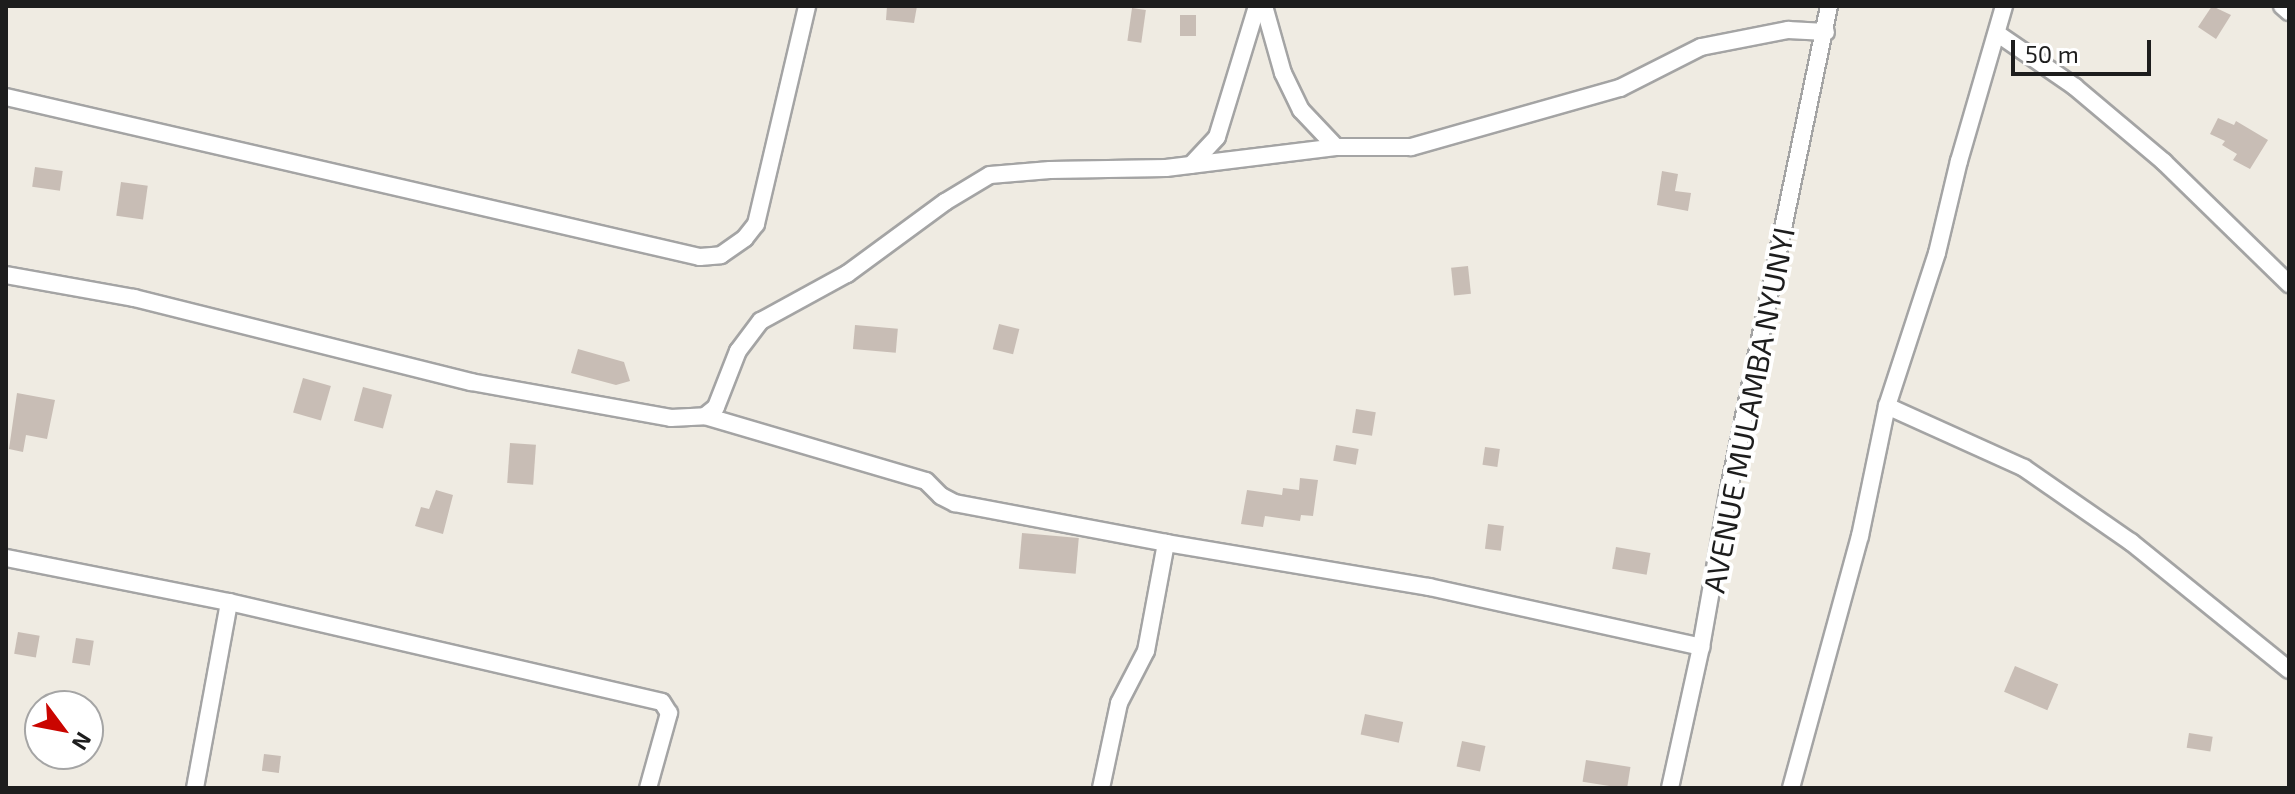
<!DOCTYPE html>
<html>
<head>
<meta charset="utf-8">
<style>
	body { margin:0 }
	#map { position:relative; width:2295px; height:794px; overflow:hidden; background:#efebe2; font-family:"Exo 2",sans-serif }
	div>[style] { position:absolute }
	.building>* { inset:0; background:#c8bdb5; transform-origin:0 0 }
	.roads { filter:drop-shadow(2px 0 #a4a4a4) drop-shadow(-2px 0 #a4a4a4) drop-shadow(0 2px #a4a4a4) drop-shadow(0 -2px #a4a4a4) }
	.street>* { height:16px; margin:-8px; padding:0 8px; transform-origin:8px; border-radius:8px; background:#fff }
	span { translate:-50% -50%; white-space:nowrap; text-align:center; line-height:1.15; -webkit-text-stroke:8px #fff; paint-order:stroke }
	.street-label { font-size:30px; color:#1d1d1d }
	.frame { position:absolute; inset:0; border:8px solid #1d1d1d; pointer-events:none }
	.north { position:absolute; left:24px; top:690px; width:80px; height:80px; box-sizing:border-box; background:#fff; border:2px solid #a5a5a5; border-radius:50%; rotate:122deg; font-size:22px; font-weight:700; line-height:32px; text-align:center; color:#1d1d1d }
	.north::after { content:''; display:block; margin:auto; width:28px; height:36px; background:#ca0500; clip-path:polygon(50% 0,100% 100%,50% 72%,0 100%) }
	.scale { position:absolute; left:2011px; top:40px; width:140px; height:36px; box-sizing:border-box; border:4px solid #1d1d1d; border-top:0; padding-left:10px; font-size:24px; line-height:28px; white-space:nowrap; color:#1d1d1d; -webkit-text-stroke:6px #fff; paint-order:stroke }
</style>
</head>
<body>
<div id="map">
	<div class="building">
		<i style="clip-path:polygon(887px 6px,917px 6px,914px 23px,886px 20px)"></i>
		<i style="clip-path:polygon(2212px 6px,2231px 15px,2216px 39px,2198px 27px)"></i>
		<i style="left:1132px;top:8px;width:14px;height:33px;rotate:8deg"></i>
		<i style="left:1180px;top:15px;width:16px;height:21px"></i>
		<i style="clip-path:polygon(2218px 118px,2234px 125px,2236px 121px,2268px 140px,2250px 169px,2233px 160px,2237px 154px,2222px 145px,2225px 141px,2210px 134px)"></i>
		<i style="left:35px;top:167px;width:28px;height:20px;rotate:8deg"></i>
		<i style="clip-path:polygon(1662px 171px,1678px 174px,1675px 191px,1691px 193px,1688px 211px,1657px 205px)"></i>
		<i style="left:121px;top:182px;width:27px;height:34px;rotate:8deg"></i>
		<i style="left:1468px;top:266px;width:28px;height:17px;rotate:84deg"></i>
		<i style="left:999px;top:324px;width:21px;height:26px;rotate:14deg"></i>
		<i style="left:855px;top:325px;width:43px;height:24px;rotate:5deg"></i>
		<i style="clip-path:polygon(578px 349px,624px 362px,630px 381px,616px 385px,571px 373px)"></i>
		<i style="left:303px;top:378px;width:29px;height:36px;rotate:16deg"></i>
		<i style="left:363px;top:387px;width:30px;height:35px;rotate:15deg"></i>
		<i style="clip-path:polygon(17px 393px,55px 400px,47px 439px,26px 435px,23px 452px,9px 449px)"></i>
		<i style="left:1356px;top:409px;width:20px;height:24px;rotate:9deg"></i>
		<i style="left:510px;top:443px;width:26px;height:40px;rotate:4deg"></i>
		<i style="left:1336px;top:445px;width:23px;height:16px;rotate:10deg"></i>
		<i style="left:1485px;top:447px;width:15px;height:18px;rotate:8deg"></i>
		<i style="clip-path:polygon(1300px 478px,1318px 480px,1313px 516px,1301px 515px,1300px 521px,1265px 516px,1263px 527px,1241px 524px,1247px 490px,1282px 495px,1283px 488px,1299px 490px)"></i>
		<i style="clip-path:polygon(436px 490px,453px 495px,443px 534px,415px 526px,421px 507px,429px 509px)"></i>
		<i style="left:1488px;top:524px;width:16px;height:25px;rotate:7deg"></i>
		<i style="left:1022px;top:533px;width:57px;height:36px;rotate:5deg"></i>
		<i style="left:1616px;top:547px;width:35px;height:22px;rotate:10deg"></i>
		<i style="left:18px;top:632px;width:22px;height:22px;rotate:10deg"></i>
		<i style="left:76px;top:638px;width:18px;height:25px;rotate:9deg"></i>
		<i style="left:2015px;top:666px;width:47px;height:28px;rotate:23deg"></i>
		<i style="left:1365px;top:714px;width:39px;height:21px;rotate:12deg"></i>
		<i style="left:2189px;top:733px;width:24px;height:15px;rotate:9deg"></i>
		<i style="left:1462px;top:741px;width:24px;height:26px;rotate:12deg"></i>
		<i style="left:264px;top:754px;width:17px;height:17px;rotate:7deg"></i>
		<i style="left:1586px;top:760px;width:45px;height:22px;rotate:9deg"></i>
	</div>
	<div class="roads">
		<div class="street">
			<i style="left:1264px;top:6px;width:70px;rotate:74.2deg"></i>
			<i style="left:1283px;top:73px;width:41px;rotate:64.1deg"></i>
			<i style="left:1301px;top:110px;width:51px;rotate:46.6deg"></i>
			<i style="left:2282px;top:6px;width:9px;rotate:41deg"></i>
			<i style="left:1998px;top:34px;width:93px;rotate:34.5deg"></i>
			<i style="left:2075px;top:87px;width:116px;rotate:40.1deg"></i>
			<i style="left:2164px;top:162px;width:175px;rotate:44.3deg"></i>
			<i style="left:6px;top:97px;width:712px;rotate:12.98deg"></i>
			<i style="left:700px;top:257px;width:21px;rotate:-5deg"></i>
			<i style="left:721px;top:255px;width:29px;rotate:-35deg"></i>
			<i style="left:745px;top:238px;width:18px;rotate:-52deg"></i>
			<i style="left:756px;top:224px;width:224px;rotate:-76.8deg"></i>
			<i style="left:1191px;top:165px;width:38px;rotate:-47deg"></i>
			<i style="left:1217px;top:137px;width:137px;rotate:-73deg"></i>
			<i style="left:6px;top:275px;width:130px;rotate:10.2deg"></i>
			<i style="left:134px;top:298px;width:347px;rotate:14deg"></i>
			<i style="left:471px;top:382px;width:203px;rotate:10.2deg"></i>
			<i style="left:671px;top:418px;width:34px;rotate:-3deg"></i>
			<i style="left:705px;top:416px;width:14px;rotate:-39deg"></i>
			<i style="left:716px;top:407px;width:60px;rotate:-68.6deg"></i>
			<i style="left:738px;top:351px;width:38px;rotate:-53deg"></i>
			<i style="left:761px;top:321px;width:98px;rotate:-28.7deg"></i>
			<i style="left:847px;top:274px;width:122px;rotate:-36.3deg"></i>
			<i style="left:945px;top:202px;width:52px;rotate:-31deg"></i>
			<i style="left:990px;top:175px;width:60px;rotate:-4.8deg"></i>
			<i style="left:1050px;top:170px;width:116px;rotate:-1deg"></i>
			<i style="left:1166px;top:168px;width:171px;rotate:-7deg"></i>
			<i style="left:1336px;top:147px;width:75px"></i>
			<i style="left:1411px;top:147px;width:217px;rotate:-15.8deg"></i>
			<i style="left:1620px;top:88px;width:91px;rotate:-26.8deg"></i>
			<i style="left:1701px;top:47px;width:89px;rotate:-11.1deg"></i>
			<i style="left:1788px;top:30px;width:38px;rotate:3deg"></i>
			<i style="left:1887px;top:406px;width:150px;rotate:24.3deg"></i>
			<i style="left:2024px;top:468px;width:130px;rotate:34.7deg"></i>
			<i style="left:2131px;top:542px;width:203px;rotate:39deg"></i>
			<i style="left:705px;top:416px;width:230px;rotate:16.4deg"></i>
			<i style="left:926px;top:481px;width:21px;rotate:45deg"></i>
			<i style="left:941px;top:496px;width:16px;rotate:27deg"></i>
			<i style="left:955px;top:503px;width:215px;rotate:10.7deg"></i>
			<i style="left:1166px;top:543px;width:267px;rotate:9.5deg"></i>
			<i style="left:1429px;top:587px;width:279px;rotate:12.4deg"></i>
			<i style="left:6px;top:558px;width:227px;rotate:11.2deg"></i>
			<i style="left:229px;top:602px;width:444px;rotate:13deg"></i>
			<i style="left:662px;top:702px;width:13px;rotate:58deg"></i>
			<i style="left:669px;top:713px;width:78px;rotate:105.6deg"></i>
			<i style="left:195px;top:788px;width:189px;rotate:-79.6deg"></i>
			<i style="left:1101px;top:788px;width:87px;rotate:-78deg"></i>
			<i style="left:1119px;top:703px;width:59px;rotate:-62.6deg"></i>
			<i style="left:1146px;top:651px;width:110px;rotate:-79.5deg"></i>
			<i style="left:1670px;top:788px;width:144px;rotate:-77.6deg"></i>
			<i style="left:1701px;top:647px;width:155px;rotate:-80deg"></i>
			<i style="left:1728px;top:494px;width:498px;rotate:-78.3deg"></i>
			<i style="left:1791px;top:788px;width:261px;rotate:-74.7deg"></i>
			<i style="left:1860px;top:536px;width:133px;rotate:-78.3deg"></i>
			<i style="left:1887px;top:406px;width:161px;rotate:-71.9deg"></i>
			<i style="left:1937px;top:253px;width:95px;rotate:-76.6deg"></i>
			<i style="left:1959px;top:161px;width:161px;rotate:-73.8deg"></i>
		</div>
	</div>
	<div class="street-label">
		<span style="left:1748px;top:410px;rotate:-79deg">AVENUE MULAMBA NYUNYI</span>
	</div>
	<div class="frame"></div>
	<div class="north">N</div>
	<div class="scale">50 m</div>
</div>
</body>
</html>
